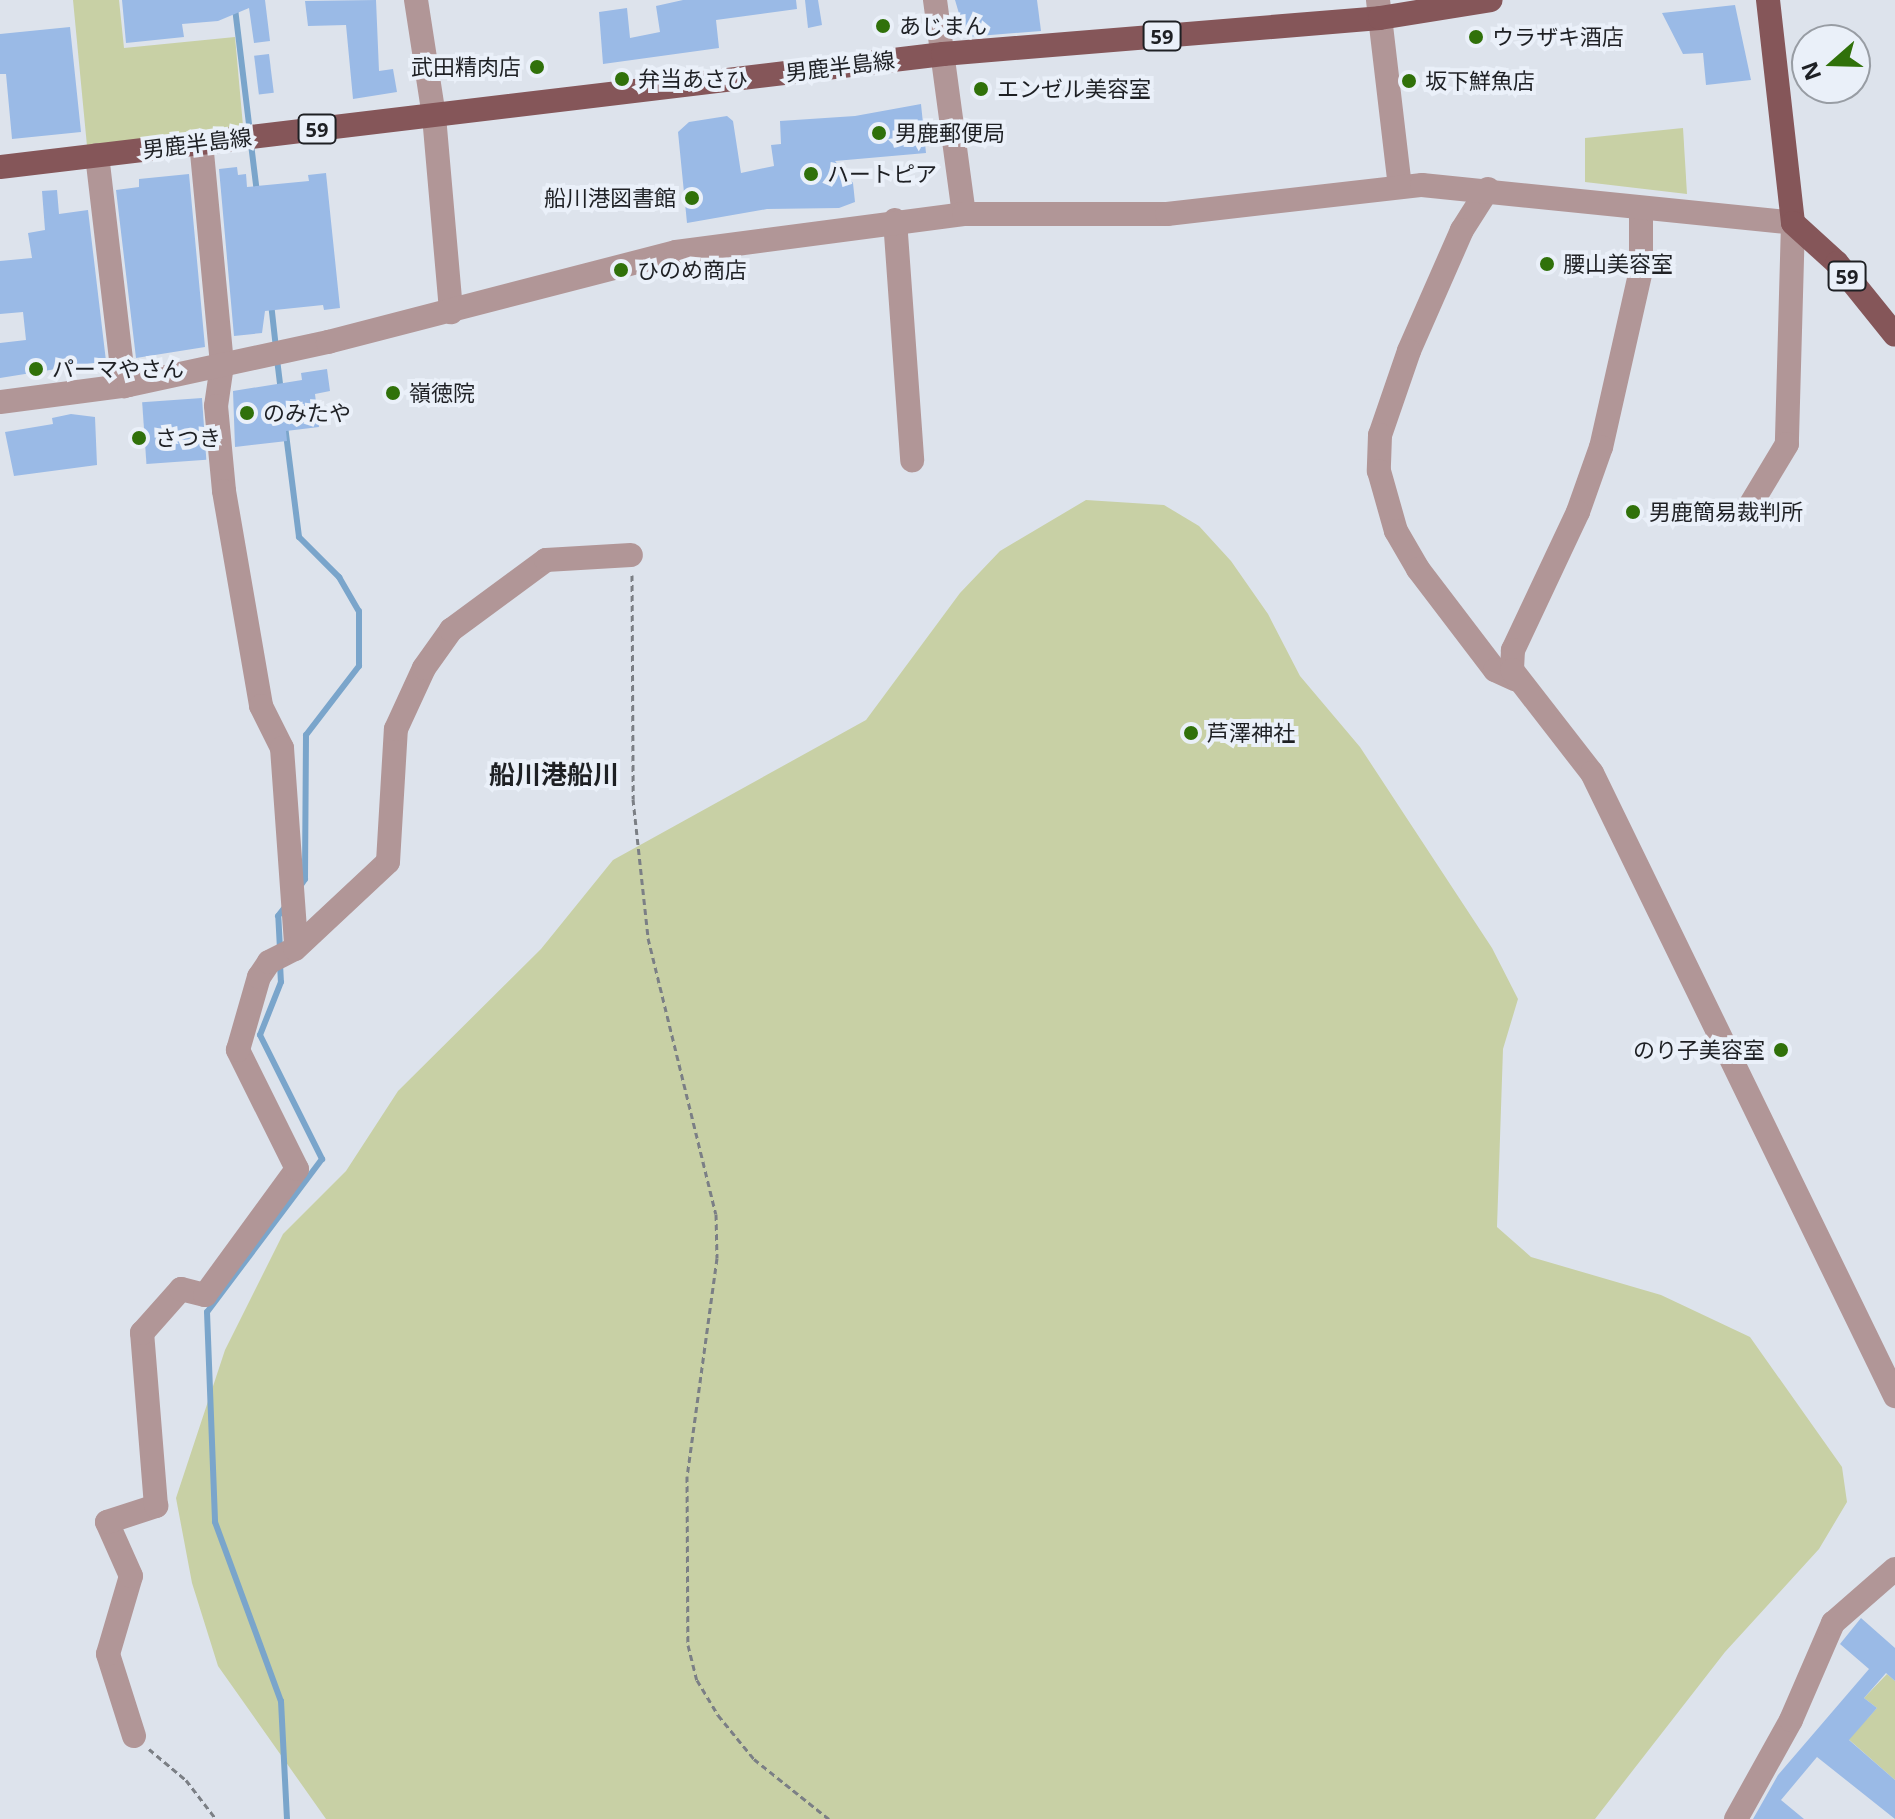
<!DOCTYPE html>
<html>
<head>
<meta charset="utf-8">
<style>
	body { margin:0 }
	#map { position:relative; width:1895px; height:1819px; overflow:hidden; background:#dde3ec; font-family:"Open Sans","Noto Sans JP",sans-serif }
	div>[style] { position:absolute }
	.green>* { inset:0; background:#c8d0a5 }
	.stream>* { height:6px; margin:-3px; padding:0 3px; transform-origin:3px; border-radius:3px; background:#7aa5cb }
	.building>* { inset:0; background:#9abae6; transform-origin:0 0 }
	.path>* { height:3px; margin-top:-1.5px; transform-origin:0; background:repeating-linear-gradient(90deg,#7b7f85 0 6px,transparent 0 10px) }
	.minor>* { height:24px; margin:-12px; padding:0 12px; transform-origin:12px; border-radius:12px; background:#b19697 }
	.major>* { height:24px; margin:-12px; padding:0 12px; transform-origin:12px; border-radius:12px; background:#855659 }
	.dots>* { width:22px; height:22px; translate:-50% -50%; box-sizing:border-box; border:4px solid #eaf0f9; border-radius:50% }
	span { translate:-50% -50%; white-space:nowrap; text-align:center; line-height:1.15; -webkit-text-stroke:8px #eaf0f9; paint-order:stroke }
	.shield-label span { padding:2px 6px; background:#eaf0f9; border:2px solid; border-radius:6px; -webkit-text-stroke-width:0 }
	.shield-label { font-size:20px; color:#1e2024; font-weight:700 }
	.poi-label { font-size:22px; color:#1e2024 }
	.left { translate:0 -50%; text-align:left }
	.right { translate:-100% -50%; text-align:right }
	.street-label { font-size:22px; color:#1e2024 }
	.quarter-label { font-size:26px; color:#1e2024; font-weight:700 }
	.north { position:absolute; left:1791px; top:24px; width:80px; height:80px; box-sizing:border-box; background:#eaf0f9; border:2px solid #989da4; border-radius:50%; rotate:250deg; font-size:22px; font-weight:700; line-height:32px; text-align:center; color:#1e2024 }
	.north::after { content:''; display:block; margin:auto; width:28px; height:36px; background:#30710a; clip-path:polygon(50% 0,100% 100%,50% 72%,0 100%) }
</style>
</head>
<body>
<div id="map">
	<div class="green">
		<i style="clip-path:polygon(73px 0,119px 0,124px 48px,235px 37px,243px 126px,87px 146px)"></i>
		<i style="clip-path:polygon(1683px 128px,1687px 194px,1585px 182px,1585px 138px)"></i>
		<i style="clip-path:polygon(1086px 500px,1164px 505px,1199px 526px,1231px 561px,1268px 614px,1300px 676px,1360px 747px,1492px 948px,1518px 999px,1503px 1049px,1497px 1227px,1531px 1257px,1661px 1295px,1750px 1337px,1842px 1467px,1847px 1502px,1819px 1549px,1725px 1652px,1595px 1819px,326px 1819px,218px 1666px,192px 1583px,176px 1498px,225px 1350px,283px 1234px,346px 1171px,398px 1091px,541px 949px,613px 860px,866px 720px,960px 593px,1000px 551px)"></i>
		<i style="clip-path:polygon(1887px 1674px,1895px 1681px,1895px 1780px,1838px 1730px,1867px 1719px,1877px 1708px,1864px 1698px)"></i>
	</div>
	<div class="stream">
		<i style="left:234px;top:0;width:134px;rotate:83.1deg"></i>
		<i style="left:251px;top:144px;width:49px;rotate:83deg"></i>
		<i style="left:271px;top:303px;width:45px;rotate:83.7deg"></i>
		<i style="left:277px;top:359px;width:32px;rotate:83deg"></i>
		<i style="left:285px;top:426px;width:112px;rotate:82.8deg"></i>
		<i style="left:299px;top:537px;width:57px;rotate:45deg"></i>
		<i style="left:339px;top:577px;width:39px;rotate:60deg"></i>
		<i style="left:359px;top:611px;width:55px;rotate:90deg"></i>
		<i style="left:359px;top:666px;width:87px;rotate:127.5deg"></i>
		<i style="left:306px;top:735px;width:144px;rotate:90.4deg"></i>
		<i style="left:305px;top:879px;width:11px;rotate:124deg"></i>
		<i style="left:280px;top:949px;width:33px;rotate:-93deg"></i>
		<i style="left:278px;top:916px;width:11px;rotate:-52deg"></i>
		<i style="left:280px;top:964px;width:18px;rotate:87deg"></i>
		<i style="left:281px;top:982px;width:57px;rotate:111.6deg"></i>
		<i style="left:260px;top:1035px;width:139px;rotate:63.4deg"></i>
		<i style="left:322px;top:1159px;width:191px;rotate:126.9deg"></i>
		<i style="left:207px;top:1312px;width:210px;rotate:87.8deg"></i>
		<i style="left:215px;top:1522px;width:191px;rotate:69.8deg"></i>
		<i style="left:281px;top:1701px;width:118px;rotate:87.1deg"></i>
	</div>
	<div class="building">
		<i style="clip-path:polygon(122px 0,265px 0,270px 41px,254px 43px,249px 8px,218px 21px,182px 24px,184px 37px,126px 43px)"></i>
		<i style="clip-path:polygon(376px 0,379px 71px,393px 69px,397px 92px,353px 99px,346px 25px,308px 26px,305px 1px)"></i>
		<i style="clip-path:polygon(683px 0,796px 0,797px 9px,716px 20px,719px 48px,603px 64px,599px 12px,627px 8px,630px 38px,660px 32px,656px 6px)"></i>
		<i style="clip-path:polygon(805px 0,818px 0,822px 25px,808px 28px)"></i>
		<i style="clip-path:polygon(955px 0,1037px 0,1041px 31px,966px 37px)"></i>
		<i style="clip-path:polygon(1735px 5px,1751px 80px,1706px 85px,1703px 53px,1683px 54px,1662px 13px)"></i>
		<i style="clip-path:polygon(70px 27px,81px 132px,12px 139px,6px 74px,0 74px,0 34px)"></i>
		<i style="left:269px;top:54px;width:39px;height:15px;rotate:83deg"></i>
		<i style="clip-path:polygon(921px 104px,926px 153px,835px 161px,853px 183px,855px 202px,839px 208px,767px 209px,687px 223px,678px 132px,689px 122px,727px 116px,733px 121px,741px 173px,774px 166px,771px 145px,781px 144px,780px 121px,855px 116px)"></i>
		<i style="clip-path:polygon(237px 167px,238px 175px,246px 174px,247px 187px,309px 181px,308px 175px,326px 173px,340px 308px,324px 310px,323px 305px,265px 311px,262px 333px,234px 336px,219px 169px)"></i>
		<i style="clip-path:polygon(189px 174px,205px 347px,136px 358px,116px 190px,139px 187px,139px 179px)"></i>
		<i style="clip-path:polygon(57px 190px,59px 214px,88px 210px,106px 361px,0 378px,0 343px,26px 340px,23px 312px,0 314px,0 261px,32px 258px,28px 233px,45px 230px,42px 191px)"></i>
		<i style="clip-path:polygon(327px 369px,330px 391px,315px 394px,319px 427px,286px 431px,287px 441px,235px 447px,233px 391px,302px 380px,301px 373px)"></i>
		<i style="left:202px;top:398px;width:62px;height:60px;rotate:86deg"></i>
		<i style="clip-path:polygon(71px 414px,95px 417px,97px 465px,14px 476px,5px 432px,53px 424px,52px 418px)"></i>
		<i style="clip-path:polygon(1861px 1618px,1895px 1648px,1895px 1681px,1886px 1673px,1864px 1698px,1877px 1708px,1849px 1740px,1895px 1780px,1895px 1819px,1817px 1757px,1781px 1800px,1804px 1819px,1753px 1819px,1778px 1775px,1869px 1669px,1840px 1644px)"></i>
	</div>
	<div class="path">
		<i style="left:632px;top:575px;width:224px;rotate:89.7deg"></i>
		<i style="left:633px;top:799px;width:140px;rotate:83.8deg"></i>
		<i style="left:648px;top:938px;width:284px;rotate:76.2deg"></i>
		<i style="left:716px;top:1214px;width:44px;rotate:88.7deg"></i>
		<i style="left:717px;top:1258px;width:220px;rotate:97.8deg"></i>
		<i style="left:687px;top:1476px;width:169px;rotate:89.7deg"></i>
		<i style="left:688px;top:1645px;width:36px;rotate:76deg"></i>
		<i style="left:697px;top:1680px;width:41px;rotate:59deg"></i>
		<i style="left:718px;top:1715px;width:57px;rotate:50.7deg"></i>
		<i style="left:754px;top:1759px;width:96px;rotate:38.7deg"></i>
		<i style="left:149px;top:1749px;width:48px;rotate:40deg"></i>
		<i style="left:186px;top:1780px;width:49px;rotate:52.4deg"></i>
	</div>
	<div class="minor">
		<i style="left:416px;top:0;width:117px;rotate:81.2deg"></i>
		<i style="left:434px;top:116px;width:197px;rotate:85deg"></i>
		<i style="left:935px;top:0;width:216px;rotate:82.3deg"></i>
		<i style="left:1378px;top:0;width:187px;rotate:83.3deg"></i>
		<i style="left:201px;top:142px;width:224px;rotate:84.6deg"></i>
		<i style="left:222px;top:365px;width:41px;rotate:98.3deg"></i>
		<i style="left:216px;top:406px;width:85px;rotate:84.6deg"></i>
		<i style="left:224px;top:491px;width:218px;rotate:80.2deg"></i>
		<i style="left:261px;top:706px;width:47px;rotate:63.4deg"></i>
		<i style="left:282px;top:748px;width:197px;rotate:85.9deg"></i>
		<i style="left:97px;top:155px;width:233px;rotate:83.3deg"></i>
		<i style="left:1488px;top:189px;width:49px;rotate:122.4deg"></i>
		<i style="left:1462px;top:230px;width:132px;rotate:113.7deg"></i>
		<i style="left:1409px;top:351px;width:89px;rotate:109deg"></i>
		<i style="left:1380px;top:435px;width:36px;rotate:92deg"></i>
		<i style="left:1379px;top:471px;width:62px;rotate:74.2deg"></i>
		<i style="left:1396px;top:531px;width:44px;rotate:59.9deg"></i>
		<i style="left:1418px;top:569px;width:127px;rotate:52.7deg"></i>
		<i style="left:1495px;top:670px;width:23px;rotate:25deg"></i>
		<i style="left:1641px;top:211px;width:59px;rotate:90deg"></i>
		<i style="left:1641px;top:270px;width:181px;rotate:102.7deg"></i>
		<i style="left:1601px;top:447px;width:69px;rotate:109.5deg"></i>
		<i style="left:1578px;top:512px;width:153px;rotate:115.2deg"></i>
		<i style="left:1513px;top:650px;width:20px;rotate:93deg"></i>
		<i style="left:1512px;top:670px;width:130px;rotate:52.2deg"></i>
		<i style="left:1592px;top:773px;width:693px;rotate:64.06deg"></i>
		<i style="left:895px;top:220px;width:241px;rotate:85.9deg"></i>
		<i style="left:0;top:402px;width:130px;rotate:-7.5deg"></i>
		<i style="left:129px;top:385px;width:204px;rotate:-12.2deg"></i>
		<i style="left:328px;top:342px;width:359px;rotate:-14.5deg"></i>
		<i style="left:676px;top:252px;width:290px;rotate:-7.5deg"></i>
		<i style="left:964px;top:214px;width:203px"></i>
		<i style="left:1167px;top:214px;width:257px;rotate:-6.5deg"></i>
		<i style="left:1422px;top:185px;width:373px;rotate:5.8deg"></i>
		<i style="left:1793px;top:223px;width:221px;rotate:91.6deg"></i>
		<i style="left:1787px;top:444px;width:70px;rotate:121deg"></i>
		<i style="left:134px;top:1736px;width:86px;rotate:-107.6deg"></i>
		<i style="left:108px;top:1654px;width:81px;rotate:-73.6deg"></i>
		<i style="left:131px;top:1576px;width:59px;rotate:-114deg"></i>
		<i style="left:107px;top:1522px;width:52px;rotate:-18.1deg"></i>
		<i style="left:156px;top:1506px;width:174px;rotate:-94.6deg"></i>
		<i style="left:142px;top:1333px;width:59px;rotate:-48.4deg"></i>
		<i style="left:181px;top:1289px;width:25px;rotate:14deg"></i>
		<i style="left:205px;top:1295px;width:156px;rotate:-53.9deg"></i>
		<i style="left:297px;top:1169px;width:133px;rotate:-116.4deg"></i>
		<i style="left:238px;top:1050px;width:76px;rotate:-74deg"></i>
		<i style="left:259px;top:977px;width:18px;rotate:-56deg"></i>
		<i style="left:269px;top:962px;width:29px;rotate:-27deg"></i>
		<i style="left:295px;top:949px;width:127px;rotate:-43.1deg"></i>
		<i style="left:388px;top:862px;width:133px;rotate:-86.6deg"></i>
		<i style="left:396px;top:729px;width:67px;rotate:-65.3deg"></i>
		<i style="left:424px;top:668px;width:47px;rotate:-54.6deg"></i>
		<i style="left:451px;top:630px;width:118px;rotate:-36.4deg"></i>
		<i style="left:546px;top:560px;width:85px;rotate:-3.4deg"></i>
		<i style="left:1736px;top:1819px;width:113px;rotate:-60.9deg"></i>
		<i style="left:1791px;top:1720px;width:106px;rotate:-66.6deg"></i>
		<i style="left:1833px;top:1623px;width:82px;rotate:-41.1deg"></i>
	</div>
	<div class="major">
		<i style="left:1768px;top:0;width:224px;rotate:83.6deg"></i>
		<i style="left:1793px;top:223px;width:59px;rotate:42.3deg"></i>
		<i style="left:1837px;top:263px;width:92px;rotate:51.1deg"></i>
		<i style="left:0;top:167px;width:950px;rotate:-6.83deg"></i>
		<i style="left:943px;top:54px;width:438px;rotate:-4.7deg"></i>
		<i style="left:1380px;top:18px;width:112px;rotate:-9.2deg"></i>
	</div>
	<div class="dots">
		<i style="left:883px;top:26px;background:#30710a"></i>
		<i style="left:1476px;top:37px;background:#30710a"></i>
		<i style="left:537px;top:67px;background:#30710a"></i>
		<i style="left:622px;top:79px;background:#30710a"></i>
		<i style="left:1409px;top:81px;background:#30710a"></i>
		<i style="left:981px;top:89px;background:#30710a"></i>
		<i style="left:879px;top:133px;background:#30710a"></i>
		<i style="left:811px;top:174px;background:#30710a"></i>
		<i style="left:692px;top:198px;background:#30710a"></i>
		<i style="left:1547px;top:264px;background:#30710a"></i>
		<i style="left:621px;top:270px;background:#30710a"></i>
		<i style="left:36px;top:369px;background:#30710a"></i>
		<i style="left:393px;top:393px;background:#30710a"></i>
		<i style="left:247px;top:413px;background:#30710a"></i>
		<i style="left:139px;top:438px;background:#30710a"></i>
		<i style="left:1633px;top:512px;background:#30710a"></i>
		<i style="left:1191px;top:733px;background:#30710a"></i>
		<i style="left:1781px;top:1050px;background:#30710a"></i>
	</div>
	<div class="shield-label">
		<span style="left:1162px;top:36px">59</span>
		<span style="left:317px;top:129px">59</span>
		<span style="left:1847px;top:276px">59</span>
	</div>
	<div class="poi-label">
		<span class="left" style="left:899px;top:26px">あじまん</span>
		<span class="left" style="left:1492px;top:37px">ウラザキ酒店</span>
		<span class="right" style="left:521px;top:67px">武田精肉店</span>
		<span class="left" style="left:638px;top:79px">弁当あさひ</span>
		<span class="left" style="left:1425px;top:81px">坂下鮮魚店</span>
		<span class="left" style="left:997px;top:89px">エンゼル美容室</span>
		<span class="left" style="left:895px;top:133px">男鹿郵便局</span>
		<span class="left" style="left:827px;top:174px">ハートピア</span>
		<span class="right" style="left:676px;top:198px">船川港図書館</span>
		<span class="left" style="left:1563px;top:264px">腰山美容室</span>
		<span class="left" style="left:637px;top:270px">ひのめ商店</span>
		<span class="left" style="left:52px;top:369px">パーマやさん</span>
		<span class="left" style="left:409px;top:393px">嶺徳院</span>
		<span class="left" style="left:263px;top:413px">のみたや</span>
		<span class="left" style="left:155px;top:438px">さつき</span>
		<span class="left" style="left:1649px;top:512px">男鹿簡易裁判所</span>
		<span class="left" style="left:1207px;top:733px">芦澤神社</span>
		<span class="right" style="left:1765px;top:1050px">のり子美容室</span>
	</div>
	<div class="street-label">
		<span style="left:840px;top:66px;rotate:-7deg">男鹿半島線</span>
		<span style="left:197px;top:143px;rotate:-7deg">男鹿半島線</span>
	</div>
	<div class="quarter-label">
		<span style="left:554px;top:775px">船川港船川</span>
	</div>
	<div class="north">N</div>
</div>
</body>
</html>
